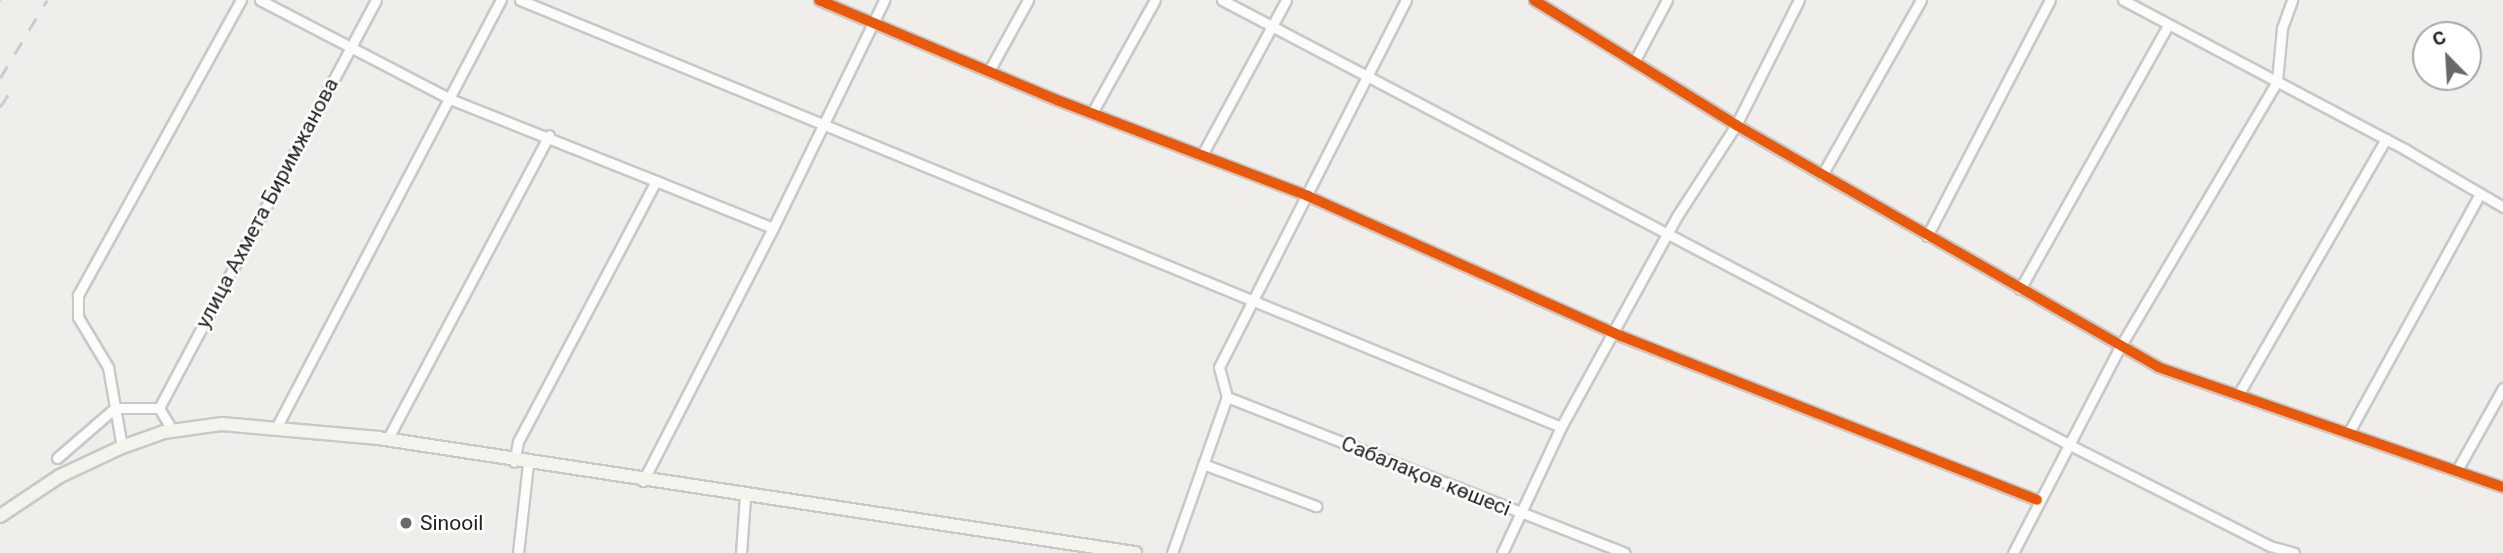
<!DOCTYPE html>
<html>
<head>
<meta charset="utf-8">
<style>
	body { margin:0 }
	#map { position:relative; width:2503px; height:553px; overflow:hidden; background:#f0eeeb; font-family:Roboto,sans-serif }
	div>[style] { position:absolute }
	.roads { filter:drop-shadow(2px 0 #c9c8c7) drop-shadow(-2px 0 #c9c8c7) drop-shadow(0 2px #c9c8c7) drop-shadow(0 -2px #c9c8c7) }
	.minor>* { height:9px; margin:-4.5px; padding:0 4.5px; transform-origin:4.5px; border-radius:4.5px; background:#fdfcfc }
	.secondary>* { height:12px; margin:-6px; padding:0 6px; transform-origin:6px; border-radius:6px; background:#f4f4ed }
	.rail>* { height:2.5px; margin-top:-1.25px; transform-origin:0; background:repeating-linear-gradient(90deg,#ccc 0 14px,transparent 0 28px) }
	.cycleway>* { height:10px; margin:-5px; padding:0 5px; transform-origin:5px; border-radius:5px; background:#e8590c }
	.dots>* { width:19px; height:19px; translate:-50% -50%; box-sizing:border-box; border:4px solid #fff; border-radius:50% }
	span { translate:-50% -50%; white-space:nowrap; text-align:center; line-height:1.15; -webkit-text-stroke:5px #fff; paint-order:stroke }
	.street-label { font-size:21px; color:#222 }
	.poi-label { font-size:21px; color:#222 }
	.left { translate:0 -50%; text-align:left }
	.north { position:absolute; left:2412px; top:21px; width:70px; height:70px; box-sizing:border-box; background:#fff; border:2px solid #a7a7a7; border-radius:50%; rotate:336deg; font-size:19px; font-weight:700; line-height:28px; text-align:center; color:#222 }
	.north::after { content:''; display:block; margin:auto; width:24px; height:32px; background:#6a6968; clip-path:polygon(50% 0,100% 100%,50% 72%,0 100%) }
</style>
</head>
<body>
<div id="map">
	<div class="roads">
		<div class="minor">
			<i style="left:260px;top:0;width:214px;rotate:27.5deg"></i>
			<i style="left:450px;top:99px;width:222px;rotate:21.7deg"></i>
			<i style="left:656px;top:181px;width:295px;rotate:117.9deg"></i>
			<i style="left:518px;top:442px;width:20px;rotate:101deg"></i>
			<i style="left:520px;top:0;width:1125px;rotate:22.3deg"></i>
			<i style="left:819px;top:0;width:258px;rotate:22.8deg"></i>
			<i style="left:1057px;top:100px;width:269px;rotate:20.9deg"></i>
			<i style="left:1308px;top:196px;width:343px;rotate:24.1deg"></i>
			<i style="left:1621px;top:336px;width:447px;rotate:21.5deg"></i>
			<i style="left:1222px;top:0;width:953px;rotate:27.69deg"></i>
			<i style="left:2066px;top:443px;width:229px;rotate:26.8deg"></i>
			<i style="left:2270px;top:546px;width:25px;rotate:16deg"></i>
			<i style="left:1534px;top:0;width:238px;rotate:31.7deg"></i>
			<i style="left:1736px;top:125px;width:486px;rotate:29.8deg"></i>
			<i style="left:2158px;top:367px;width:365px;rotate:19.2deg"></i>
			<i style="left:2123px;top:0;width:320px;rotate:27.9deg"></i>
			<i style="left:2406px;top:150px;width:113px;rotate:30.4deg"></i>
			<i style="left:1634px;top:62px;width:70px;rotate:-62deg"></i>
			<i style="left:989px;top:71px;width:81px;rotate:-61.2deg"></i>
			<i style="left:1092px;top:113px;width:129px;rotate:-60.9deg"></i>
			<i style="left:1202px;top:155px;width:176px;rotate:-61.5deg"></i>
			<i style="left:1822px;top:175px;width:201px;rotate:-60.5deg"></i>
			<i style="left:656px;top:181px;width:126px;rotate:21.9deg"></i>
			<i style="left:773px;top:228px;width:254px;rotate:-64deg"></i>
			<i style="left:1927px;top:236px;width:266px;rotate:-62.5deg"></i>
			<i style="left:2020px;top:289px;width:303px;rotate:-60.7deg"></i>
			<i style="left:2238px;top:395px;width:296px;rotate:-60deg"></i>
			<i style="left:1227px;top:397px;width:427px;rotate:21.4deg"></i>
			<i style="left:159px;top:408px;width:462px;rotate:-62deg"></i>
			<i style="left:276px;top:428px;width:484px;rotate:-62.3deg"></i>
			<i style="left:2349px;top:432px;width:272px;rotate:-61.2deg"></i>
			<i style="left:387px;top:440px;width:345px;rotate:-62deg"></i>
			<i style="left:122px;top:447px;width:81px;rotate:-99.9deg"></i>
			<i style="left:108px;top:367px;width:58px;rotate:-121deg"></i>
			<i style="left:78px;top:317px;width:22px;rotate:-90deg"></i>
			<i style="left:78px;top:295px;width:337px;rotate:-61.1deg"></i>
			<i style="left:57px;top:458px;width:77px;rotate:-40.8deg"></i>
			<i style="left:115px;top:408px;width:44px"></i>
			<i style="left:159px;top:408px;width:26px;rotate:59deg"></i>
			<i style="left:1203px;top:464px;width:121px;rotate:20.4deg"></i>
			<i style="left:2457px;top:470px;width:94px;rotate:-60.7deg"></i>
			<i style="left:643px;top:481px;width:284px;rotate:-62.8deg"></i>
			<i style="left:518px;top:553px;width:90px;rotate:-83.6deg"></i>
			<i style="left:741px;top:553px;width:56px;rotate:-85.9deg"></i>
			<i style="left:1172px;top:553px;width:165px;rotate:-70.6deg"></i>
			<i style="left:1227px;top:397px;width:31px;rotate:-105deg"></i>
			<i style="left:1219px;top:367px;width:412px;rotate:-63deg"></i>
			<i style="left:1502px;top:553px;width:139px;rotate:-64.9deg"></i>
			<i style="left:1561px;top:427px;width:241px;rotate:-61.2deg"></i>
			<i style="left:1677px;top:216px;width:108px;rotate:-57deg"></i>
			<i style="left:1736px;top:125px;width:140px;rotate:-63.3deg"></i>
			<i style="left:2013px;top:553px;width:232px;rotate:-62.6deg"></i>
			<i style="left:2120px;top:347px;width:309px;rotate:-59.4deg"></i>
			<i style="left:2277px;top:81px;width:53px;rotate:-84.6deg"></i>
			<i style="left:2282px;top:28px;width:30px;rotate:-70deg"></i>
		</div>
		<div class="secondary">
			<i style="left:0;top:516px;width:72px;rotate:-33.7deg"></i>
			<i style="left:60px;top:476px;width:68px;rotate:-25.1deg"></i>
			<i style="left:122px;top:447px;width:45px;rotate:-19.7deg"></i>
			<i style="left:164px;top:432px;width:59px;rotate:-7.9deg"></i>
			<i style="left:222px;top:424px;width:157px;rotate:5.1deg"></i>
			<i style="left:378px;top:438px;width:766px;rotate:8.64deg"></i>
		</div>
	</div>
	<div class="rail">
		<i style="left:0;top:1px;width:1px;rotate:-45deg"></i>
		<i style="left:0;top:78px;width:91px;rotate:-58.9deg"></i>
		<i style="left:0;top:107px;width:24px;rotate:-57deg"></i>
	</div>
	<div class="cycleway">
		<i style="left:819px;top:0;width:258px;rotate:22.8deg"></i>
		<i style="left:1057px;top:100px;width:269px;rotate:20.9deg"></i>
		<i style="left:1308px;top:196px;width:343px;rotate:24.1deg"></i>
		<i style="left:1621px;top:336px;width:447px;rotate:21.5deg"></i>
		<i style="left:1534px;top:0;width:238px;rotate:31.7deg"></i>
		<i style="left:1736px;top:125px;width:486px;rotate:29.8deg"></i>
		<i style="left:2158px;top:367px;width:365px;rotate:19.2deg"></i>
	</div>
	<div class="dots">
		<i style="left:406px;top:523px;background:#6a6968"></i>
	</div>
	<div class="street-label">
		<span style="left:267px;top:203px;rotate:-62deg">улица Ахмета Биримжанова</span>
		<span style="left:1426px;top:476px;rotate:22deg">Сабалақов көшесі</span>
	</div>
	<div class="poi-label">
		<span class="left" style="left:420px;top:523px">Sinooil</span>
	</div>
	<div class="north">С</div>
</div>
</body>
</html>
